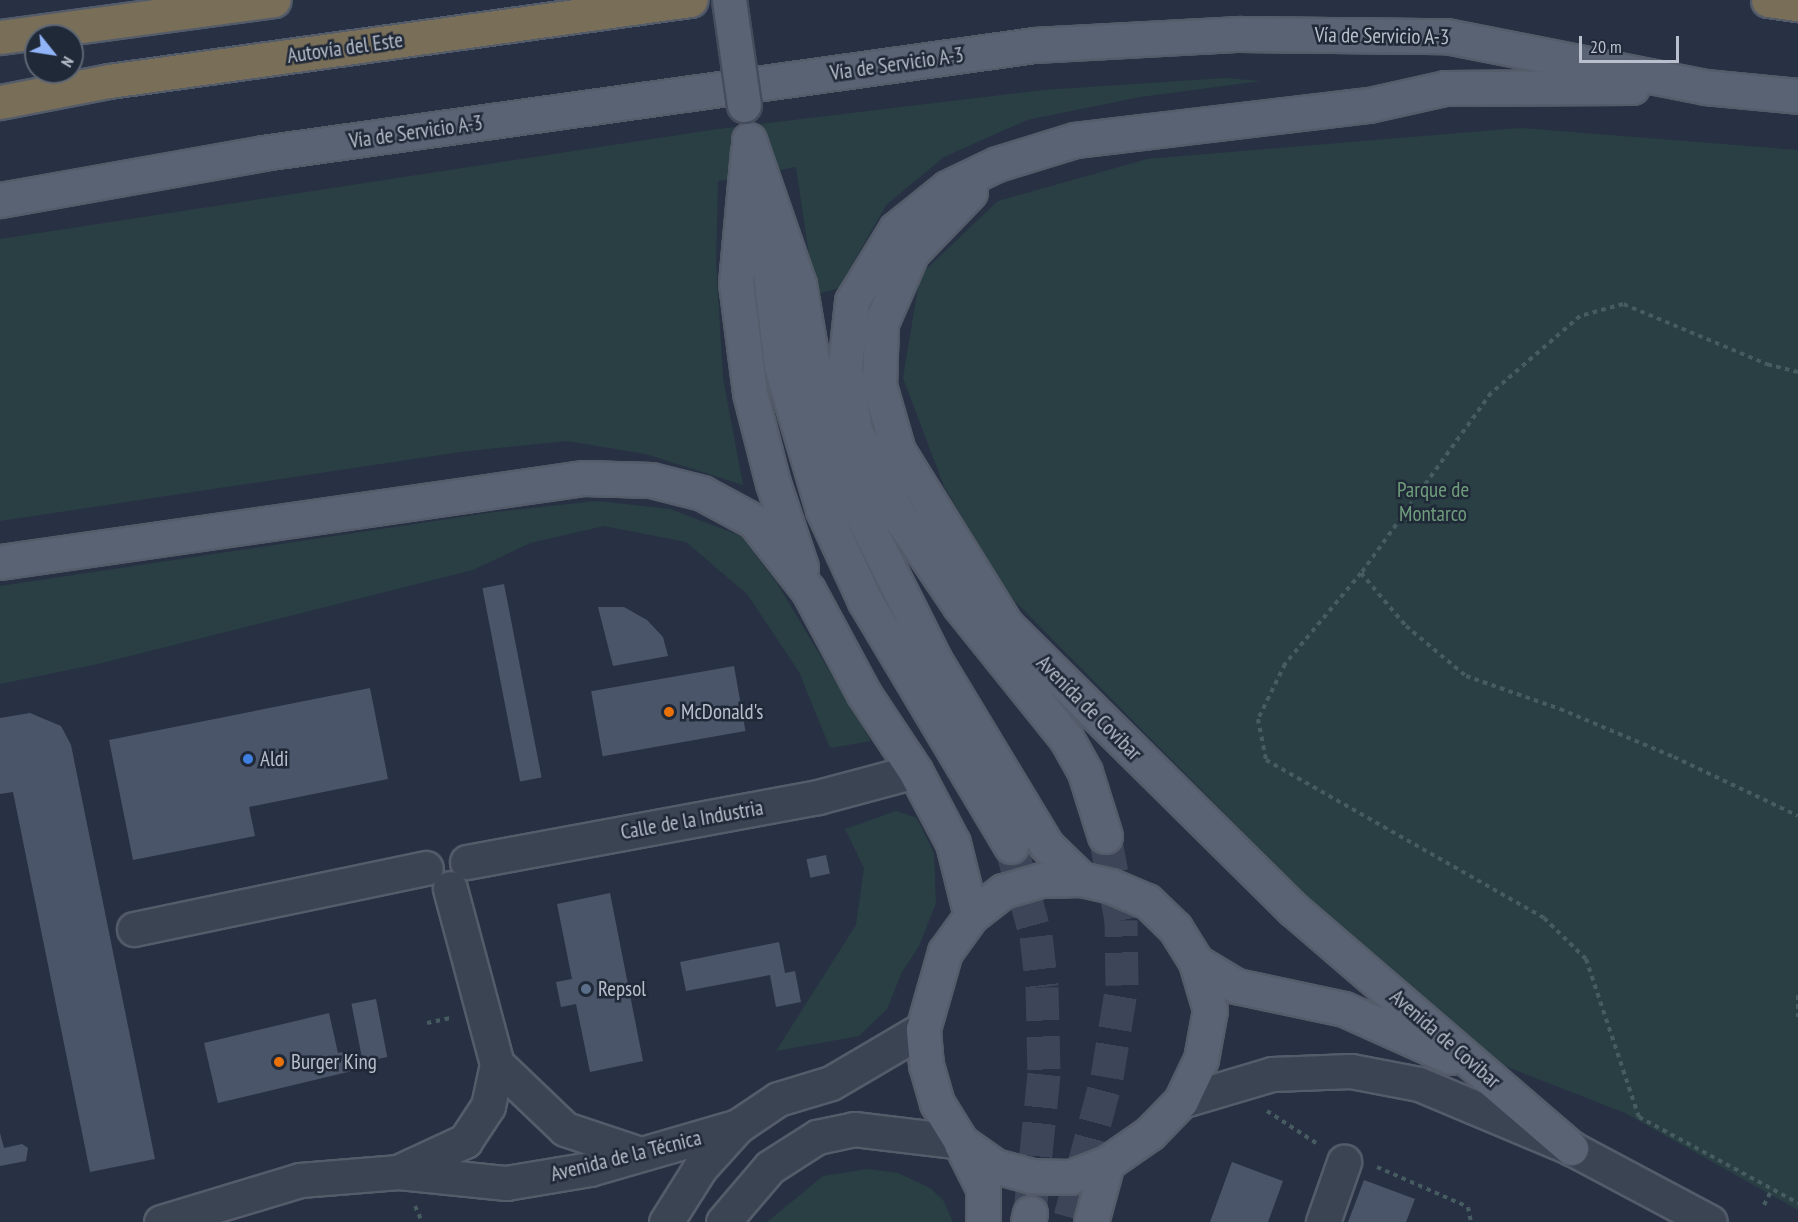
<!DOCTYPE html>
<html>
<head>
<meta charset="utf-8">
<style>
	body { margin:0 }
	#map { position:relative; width:1798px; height:1222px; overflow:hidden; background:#273143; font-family:"PT Sans Narrow",sans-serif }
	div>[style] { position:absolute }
	.green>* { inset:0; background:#293f44 }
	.building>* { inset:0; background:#4b5569; transform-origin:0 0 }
	.major-tunnel>* { height:33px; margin-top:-16.5px; transform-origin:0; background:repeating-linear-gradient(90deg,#3d4658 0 33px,transparent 0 49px) }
	.path>* { height:4px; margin-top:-2px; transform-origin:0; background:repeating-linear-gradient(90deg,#475c60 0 4.5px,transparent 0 9px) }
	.roads { filter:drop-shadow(2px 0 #545c6a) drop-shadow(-2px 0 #545c6a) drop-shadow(0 2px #545c6a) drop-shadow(0 -2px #545c6a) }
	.minor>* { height:33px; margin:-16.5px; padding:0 16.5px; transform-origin:16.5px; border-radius:16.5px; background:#3b4453 }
	.major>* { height:33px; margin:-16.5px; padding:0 16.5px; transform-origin:16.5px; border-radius:16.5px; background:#596373 }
	.highway>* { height:33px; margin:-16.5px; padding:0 16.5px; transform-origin:16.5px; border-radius:16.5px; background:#796e58 }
	.bridges { filter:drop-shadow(2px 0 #454d5c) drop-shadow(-2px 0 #454d5c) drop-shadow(0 2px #454d5c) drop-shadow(0 -2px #454d5c) }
	.major-bridge>* { height:33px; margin:-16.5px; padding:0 16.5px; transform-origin:16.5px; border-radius:16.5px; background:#596373 }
	.dots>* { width:16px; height:16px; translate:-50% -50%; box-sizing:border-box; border:3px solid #202938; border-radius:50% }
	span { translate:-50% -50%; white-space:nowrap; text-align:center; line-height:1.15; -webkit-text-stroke:5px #202938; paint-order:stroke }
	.street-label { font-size:21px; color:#b9bfcc }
	.park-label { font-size:21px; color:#709d7c }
	.poi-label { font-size:21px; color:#b9bfcc }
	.left { translate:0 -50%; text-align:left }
	.north { position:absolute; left:24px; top:24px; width:60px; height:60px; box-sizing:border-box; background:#202938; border:2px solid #5d6573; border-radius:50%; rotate:120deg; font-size:16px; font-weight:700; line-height:24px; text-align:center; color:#b9bfcc }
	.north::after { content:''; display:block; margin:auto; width:21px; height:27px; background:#91b4f9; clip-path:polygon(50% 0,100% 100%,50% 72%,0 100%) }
	.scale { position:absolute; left:1579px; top:36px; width:100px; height:27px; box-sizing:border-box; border:3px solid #b9bfcc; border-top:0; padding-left:8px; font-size:18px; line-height:21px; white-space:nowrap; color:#b9bfcc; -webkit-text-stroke:4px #202938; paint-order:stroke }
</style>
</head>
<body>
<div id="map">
	<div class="green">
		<i style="clip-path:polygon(1226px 78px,1261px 81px,1140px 97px,1027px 120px,944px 157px,886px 205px,839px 288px,815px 295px,796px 167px,718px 181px,716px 262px,723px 378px,743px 485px,646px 454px,567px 441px,460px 452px,0 521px,0 239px,711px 130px,1043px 90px)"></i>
		<i style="clip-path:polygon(1520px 128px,1798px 150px,1798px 1210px,1625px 1113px,1500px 1064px,1305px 895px,1004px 590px,944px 486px,903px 378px,920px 275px,998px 201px,1147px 159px)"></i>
		<i style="clip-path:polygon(597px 501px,670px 509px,741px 536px,777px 583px,871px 741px,830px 748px,799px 672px,747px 594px,686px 542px,604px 526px,530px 543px,473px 570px,98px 664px,0 684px,0 586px,495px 512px)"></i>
		<i style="clip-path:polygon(896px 811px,917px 818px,934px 853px,936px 903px,919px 946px,902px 972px,887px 1009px,859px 1036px,776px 1051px,856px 925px,864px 868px,845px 829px)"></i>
		<i style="clip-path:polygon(868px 1169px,898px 1173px,930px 1188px,943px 1200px,953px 1222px,767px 1222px,823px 1176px)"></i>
	</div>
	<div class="building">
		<i style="left:504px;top:584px;width:197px;height:22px;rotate:79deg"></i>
		<i style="clip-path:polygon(598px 607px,624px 607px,647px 620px,663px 637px,668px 656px,613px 666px)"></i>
		<i style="left:734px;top:666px;width:66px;height:145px;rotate:80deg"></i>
		<i style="clip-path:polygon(370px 688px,388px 779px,249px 807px,255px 836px,133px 860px,109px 740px)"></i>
		<i style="clip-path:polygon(30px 713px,61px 726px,71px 745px,155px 1159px,90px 1172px,13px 792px,0 794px,0 718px)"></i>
		<i style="left:826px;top:855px;width:19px;height:20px;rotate:78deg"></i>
		<i style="clip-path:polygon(610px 893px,643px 1061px,590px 1072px,576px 1004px,561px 1007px,556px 982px,572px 979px,557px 904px)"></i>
		<i style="clip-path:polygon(779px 942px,785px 973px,795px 971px,801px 1002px,776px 1007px,770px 975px,686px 991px,680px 962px)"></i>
		<i style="left:376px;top:999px;width:59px;height:25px;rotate:79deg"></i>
		<i style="clip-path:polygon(329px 1013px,338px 1053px,347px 1051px,352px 1071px,218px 1103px,204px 1043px)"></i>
		<i style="clip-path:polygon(0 1133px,4px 1148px,22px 1144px,28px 1148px,26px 1161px,0 1166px)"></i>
		<i style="clip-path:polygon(1232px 1162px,1283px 1181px,1268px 1222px,1210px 1222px)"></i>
		<i style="clip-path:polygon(1364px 1180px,1415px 1199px,1406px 1222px,1348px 1222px)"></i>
	</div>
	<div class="major-tunnel">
		<i style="left:1011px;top:846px;width:93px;rotate:74.5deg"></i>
		<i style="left:1036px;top:936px;width:51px;rotate:83.3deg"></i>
		<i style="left:1042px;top:987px;width:87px;rotate:88.7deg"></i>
		<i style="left:1044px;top:1074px;width:140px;rotate:95.8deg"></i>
		<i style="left:1070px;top:1217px;width:145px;rotate:-75.2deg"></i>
		<i style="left:1107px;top:1077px;width:93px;rotate:-80.7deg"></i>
		<i style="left:1122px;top:985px;width:65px;rotate:-90.9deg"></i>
		<i style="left:1121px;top:920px;width:86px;rotate:-100.8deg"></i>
	</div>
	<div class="path">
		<i style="left:1798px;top:372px;width:30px;rotate:-166deg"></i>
		<i style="left:1769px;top:365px;width:158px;rotate:-157.3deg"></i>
		<i style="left:1623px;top:304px;width:45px;rotate:164.4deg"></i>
		<i style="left:1580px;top:316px;width:118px;rotate:139.1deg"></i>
		<i style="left:1491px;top:393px;width:222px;rotate:125.8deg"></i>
		<i style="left:1361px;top:573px;width:119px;rotate:129.9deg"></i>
		<i style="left:1285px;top:664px;width:61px;rotate:116.1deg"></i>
		<i style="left:1258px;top:719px;width:42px;rotate:79deg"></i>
		<i style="left:1266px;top:760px;width:320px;rotate:29.6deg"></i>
		<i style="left:1544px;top:918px;width:59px;rotate:44.3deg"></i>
		<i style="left:1586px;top:959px;width:167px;rotate:71.5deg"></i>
		<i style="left:1639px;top:1117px;width:181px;rotate:28.4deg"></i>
		<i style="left:1361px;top:573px;width:70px;rotate:49.7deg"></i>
		<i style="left:1406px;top:626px;width:78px;rotate:39.8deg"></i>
		<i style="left:1466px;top:676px;width:100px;rotate:19.3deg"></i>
		<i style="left:1560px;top:709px;width:124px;rotate:22.8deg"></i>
		<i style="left:1674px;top:757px;width:137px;rotate:25.4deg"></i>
		<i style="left:1798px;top:995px;width:23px;rotate:90deg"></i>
		<i style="left:427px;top:1023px;width:25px;rotate:-12deg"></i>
		<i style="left:1267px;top:1111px;width:59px;rotate:33.1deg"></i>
		<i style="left:1377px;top:1167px;width:99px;rotate:23.7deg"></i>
		<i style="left:1468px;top:1207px;width:15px;rotate:79deg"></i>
		<i style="left:1764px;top:1205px;width:18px;rotate:-63deg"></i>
		<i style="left:415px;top:1206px;width:17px;rotate:66deg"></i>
	</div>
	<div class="roads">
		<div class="minor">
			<i style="left:467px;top:862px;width:357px;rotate:-10.5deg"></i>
			<i style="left:818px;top:797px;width:100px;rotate:-15deg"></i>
			<i style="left:134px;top:929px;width:298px;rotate:-11.8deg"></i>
			<i style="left:497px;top:1064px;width:94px;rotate:43.7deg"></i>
			<i style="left:565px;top:1129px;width:79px;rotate:18.4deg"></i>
			<i style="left:1181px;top:1101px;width:95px;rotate:-16.5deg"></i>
			<i style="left:1272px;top:1074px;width:79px;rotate:-2.2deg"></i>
			<i style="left:1351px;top:1071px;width:69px;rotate:10.8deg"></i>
			<i style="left:1419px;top:1084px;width:165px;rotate:22.8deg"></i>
			<i style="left:1571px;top:1148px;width:157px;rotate:28deg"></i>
			<i style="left:400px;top:1171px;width:72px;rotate:-24.8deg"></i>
			<i style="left:465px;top:1141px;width:42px;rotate:-56.7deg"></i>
			<i style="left:488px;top:1106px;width:43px;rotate:-77.9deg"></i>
			<i style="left:497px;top:1064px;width:182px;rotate:-105deg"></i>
			<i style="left:161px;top:1222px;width:145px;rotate:-16.8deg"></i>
			<i style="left:300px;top:1180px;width:99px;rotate:-4.6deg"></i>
			<i style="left:399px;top:1172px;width:108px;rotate:5.9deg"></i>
			<i style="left:506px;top:1183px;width:85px;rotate:-9.5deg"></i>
			<i style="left:590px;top:1169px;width:154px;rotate:-16.2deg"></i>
			<i style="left:666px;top:1222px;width:64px;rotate:-57.8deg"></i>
			<i style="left:700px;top:1168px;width:57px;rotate:-47.9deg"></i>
			<i style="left:738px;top:1126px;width:48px;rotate:-34deg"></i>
			<i style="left:778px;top:1099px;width:55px;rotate:-16.8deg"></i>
			<i style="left:831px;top:1083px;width:107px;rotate:-30.4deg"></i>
			<i style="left:723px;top:1222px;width:72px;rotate:-49.5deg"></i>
			<i style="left:770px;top:1167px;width:56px;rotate:-32.6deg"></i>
			<i style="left:817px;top:1137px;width:38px;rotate:-12deg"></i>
			<i style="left:854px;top:1129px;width:108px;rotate:6.9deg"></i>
			<i style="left:1323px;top:1222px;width:64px;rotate:-70.7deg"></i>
		</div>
		<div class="major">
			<i style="left:749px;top:140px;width:152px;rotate:70.9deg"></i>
			<i style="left:799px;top:284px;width:113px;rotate:80.3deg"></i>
			<i style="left:818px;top:395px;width:106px;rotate:71.2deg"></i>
			<i style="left:852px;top:495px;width:183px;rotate:63.4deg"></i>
			<i style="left:934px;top:659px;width:217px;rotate:58.9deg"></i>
			<i style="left:1046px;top:845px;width:49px;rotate:44.2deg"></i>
			<i style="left:748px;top:151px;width:133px;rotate:95.2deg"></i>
			<i style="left:736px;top:283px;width:111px;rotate:82.7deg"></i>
			<i style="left:750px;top:393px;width:93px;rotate:75.7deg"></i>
			<i style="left:773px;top:483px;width:89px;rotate:71.6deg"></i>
			<i style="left:970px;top:192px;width:83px;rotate:134deg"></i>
			<i style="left:912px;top:252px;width:77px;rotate:113.6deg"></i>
			<i style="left:881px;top:323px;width:62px;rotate:91.8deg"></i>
			<i style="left:879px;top:385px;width:69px;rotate:73.9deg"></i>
			<i style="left:898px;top:451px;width:205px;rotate:58.2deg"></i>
			<i style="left:1006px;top:625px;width:404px;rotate:44.7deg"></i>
			<i style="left:1293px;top:909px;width:367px;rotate:40.7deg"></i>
			<i style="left:0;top:200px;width:267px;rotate:-10.1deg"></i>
			<i style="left:263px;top:153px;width:779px;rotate:-7.97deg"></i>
			<i style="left:1034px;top:45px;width:206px;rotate:-3.1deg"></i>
			<i style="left:1240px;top:34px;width:206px;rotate:0.6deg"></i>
			<i style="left:1446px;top:36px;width:264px;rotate:11.1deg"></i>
			<i style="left:1705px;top:87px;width:93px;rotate:5.5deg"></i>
			<i style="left:765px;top:231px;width:136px;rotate:83.2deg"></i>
			<i style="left:781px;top:366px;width:150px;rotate:73.7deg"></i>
			<i style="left:823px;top:510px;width:100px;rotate:65.2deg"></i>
			<i style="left:865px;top:601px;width:285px;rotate:59.2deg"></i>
			<i style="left:0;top:562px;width:590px;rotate:-8.19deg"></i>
			<i style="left:584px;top:478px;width:67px;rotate:1.7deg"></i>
			<i style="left:651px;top:480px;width:53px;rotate:14.3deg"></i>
			<i style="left:702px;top:493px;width:59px;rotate:28.3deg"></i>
			<i style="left:754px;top:521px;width:88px;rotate:52deg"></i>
			<i style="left:808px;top:590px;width:118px;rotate:61.7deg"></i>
			<i style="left:864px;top:694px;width:92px;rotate:56.5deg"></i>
			<i style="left:915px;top:771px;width:81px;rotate:62.2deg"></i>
			<i style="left:953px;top:843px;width:75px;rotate:76.1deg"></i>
			<i style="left:1105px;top:836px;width:67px;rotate:-107.4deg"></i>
			<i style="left:1085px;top:772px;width:39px;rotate:-119deg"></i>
			<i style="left:1066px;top:738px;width:169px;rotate:-128.8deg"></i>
			<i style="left:960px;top:606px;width:112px;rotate:-124.1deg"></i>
			<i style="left:897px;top:513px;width:92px;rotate:-117.1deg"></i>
			<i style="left:855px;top:431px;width:65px;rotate:-98.9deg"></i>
			<i style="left:845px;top:367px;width:66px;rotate:-83.9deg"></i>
			<i style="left:852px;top:301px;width:84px;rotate:-58.6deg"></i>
			<i style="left:896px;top:229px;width:65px;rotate:-38.8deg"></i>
			<i style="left:947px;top:188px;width:55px;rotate:-25.6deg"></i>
			<i style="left:997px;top:164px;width:82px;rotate:-17.1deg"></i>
			<i style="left:1075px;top:140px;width:296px;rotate:-6.8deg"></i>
			<i style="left:1369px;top:105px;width:78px;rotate:-12.6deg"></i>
			<i style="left:1445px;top:88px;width:187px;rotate:-0.3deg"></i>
			<i style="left:1081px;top:879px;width:31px;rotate:13deg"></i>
			<i style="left:1111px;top:886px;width:39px;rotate:23deg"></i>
			<i style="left:1147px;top:901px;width:39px;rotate:44deg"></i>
			<i style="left:1175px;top:928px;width:40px;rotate:58deg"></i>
			<i style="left:1196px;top:962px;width:50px;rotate:73.7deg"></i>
			<i style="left:1210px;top:1010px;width:50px;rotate:100.4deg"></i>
			<i style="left:1201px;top:1059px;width:47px;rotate:115.5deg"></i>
			<i style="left:1181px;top:1101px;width:45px;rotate:134.1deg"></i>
			<i style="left:1150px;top:1133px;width:52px;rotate:145.1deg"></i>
			<i style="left:1107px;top:1163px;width:39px;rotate:159deg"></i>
			<i style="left:1071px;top:1177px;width:39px;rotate:-179deg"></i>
			<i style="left:1032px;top:1176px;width:38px;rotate:-165deg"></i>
			<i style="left:995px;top:1166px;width:42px;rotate:-144.8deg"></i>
			<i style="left:961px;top:1142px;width:46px;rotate:-121.6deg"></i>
			<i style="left:937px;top:1103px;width:40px;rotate:-106deg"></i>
			<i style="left:926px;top:1065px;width:36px;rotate:-95deg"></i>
			<i style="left:923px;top:1029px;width:80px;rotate:-74.1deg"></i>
			<i style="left:945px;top:952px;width:44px;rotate:-54.2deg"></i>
			<i style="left:971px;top:916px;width:41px;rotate:-38deg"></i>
			<i style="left:1003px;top:891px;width:40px;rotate:-16deg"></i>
			<i style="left:1041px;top:880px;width:40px;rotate:-1.4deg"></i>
			<i style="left:1196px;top:962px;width:47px;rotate:31deg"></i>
			<i style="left:1236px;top:986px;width:110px;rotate:12deg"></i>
			<i style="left:1344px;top:1009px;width:117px;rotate:24.2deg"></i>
			<i style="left:961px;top:1144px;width:49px;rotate:63.4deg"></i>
			<i style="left:983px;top:1188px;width:34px;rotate:90deg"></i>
			<i style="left:1028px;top:1222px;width:9px;rotate:-77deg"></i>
			<i style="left:1091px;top:1222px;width:61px;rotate:-74.8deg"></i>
		</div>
		<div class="highway">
			<i style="left:1768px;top:0;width:30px;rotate:8deg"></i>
			<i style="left:0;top:37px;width:276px;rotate:-7.7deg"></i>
			<i style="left:0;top:102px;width:111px;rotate:-10.9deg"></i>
			<i style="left:109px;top:81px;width:587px;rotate:-7.94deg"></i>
		</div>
	</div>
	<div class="bridges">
		<div class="major-bridge">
			<i style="left:729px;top:0;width:106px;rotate:81.9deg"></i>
		</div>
	</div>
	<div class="dots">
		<i style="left:669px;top:712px;background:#e8710a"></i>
		<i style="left:248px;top:759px;background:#3f7fe0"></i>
		<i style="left:586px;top:989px;background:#5c6f8a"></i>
		<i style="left:279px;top:1062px;background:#e8710a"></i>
	</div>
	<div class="street-label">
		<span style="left:1382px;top:36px;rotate:1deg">Vía de Servicio A-3</span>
		<span style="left:345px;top:48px;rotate:-8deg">Autovía del Este</span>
		<span style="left:897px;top:64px;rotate:-8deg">Vía de Servicio A-3</span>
		<span style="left:416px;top:132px;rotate:-8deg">Vía de Servicio A-3</span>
		<span style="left:1089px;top:708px;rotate:45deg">Avenida de Covibar</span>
		<span style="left:692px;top:820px;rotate:-10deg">Calle de la Industria</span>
		<span style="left:1445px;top:1039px;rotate:41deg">Avenida de Covibar</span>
		<span style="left:626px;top:1156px;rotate:-14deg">Avenida de la Técnica</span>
	</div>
	<div class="park-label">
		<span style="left:1433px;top:502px">Parque de<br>Montarco</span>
	</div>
	<div class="poi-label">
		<span class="left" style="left:681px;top:712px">McDonald's</span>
		<span class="left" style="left:260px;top:759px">Aldi</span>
		<span class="left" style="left:598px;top:989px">Repsol</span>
		<span class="left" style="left:291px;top:1062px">Burger King</span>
	</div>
	<div class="north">N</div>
	<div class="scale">20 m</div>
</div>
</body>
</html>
